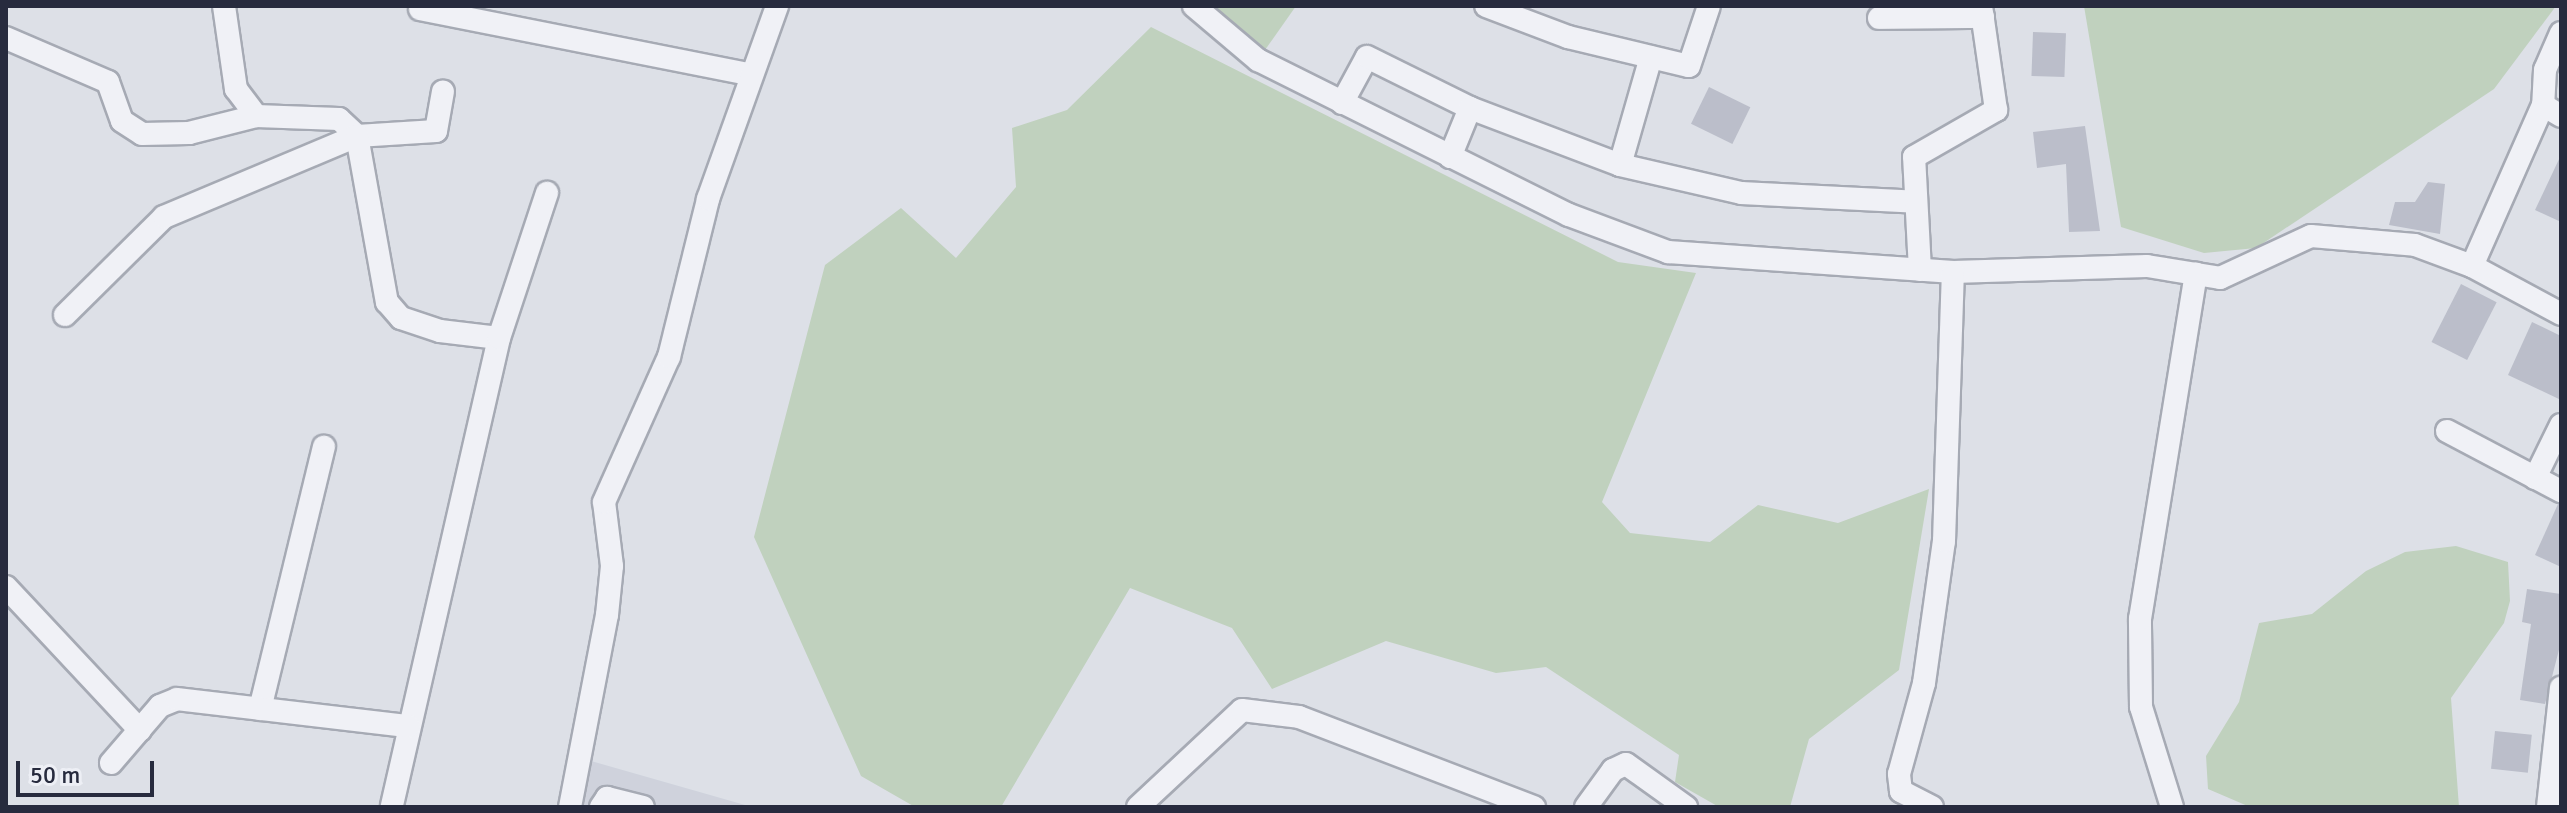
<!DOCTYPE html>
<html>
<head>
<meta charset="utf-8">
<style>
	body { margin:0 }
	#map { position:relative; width:2567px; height:813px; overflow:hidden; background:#dde0e7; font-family:Signika,sans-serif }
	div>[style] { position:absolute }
	.built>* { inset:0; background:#cfd2dc }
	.green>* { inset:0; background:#c0d1be }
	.building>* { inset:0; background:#bbbeca; transform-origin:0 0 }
	.roads { filter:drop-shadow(2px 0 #a6aab4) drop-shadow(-2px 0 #a6aab4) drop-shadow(0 2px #a6aab4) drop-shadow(0 -2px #a6aab4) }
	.minor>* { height:22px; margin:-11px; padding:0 11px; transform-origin:11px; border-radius:11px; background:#f0f1f6 }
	span { translate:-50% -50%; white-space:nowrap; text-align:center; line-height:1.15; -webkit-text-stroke:8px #edeff5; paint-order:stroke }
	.frame { position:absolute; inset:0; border:8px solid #272b3e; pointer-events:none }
	.scale { position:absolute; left:16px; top:761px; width:138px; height:36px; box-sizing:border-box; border:4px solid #272b3e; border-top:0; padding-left:10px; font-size:24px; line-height:28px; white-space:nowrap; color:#272b3e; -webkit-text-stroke:6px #edeff5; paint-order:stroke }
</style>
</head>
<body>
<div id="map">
	<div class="built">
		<i style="clip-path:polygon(591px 761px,752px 807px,582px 807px)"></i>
	</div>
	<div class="green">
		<i style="clip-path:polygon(1195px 6px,1296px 6px,1258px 60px)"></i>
		<i style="clip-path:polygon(2084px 6px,2556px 6px,2494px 89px,2256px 248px,2204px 253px,2121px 227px)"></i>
		<i style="clip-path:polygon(1151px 27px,1618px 262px,1696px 273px,1602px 502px,1630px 533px,1710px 542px,1758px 505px,1838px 523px,1929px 489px,1899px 670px,1809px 739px,1790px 807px,1719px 807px,1675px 782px,1679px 755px,1546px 667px,1496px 673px,1386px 641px,1272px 689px,1232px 628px,1130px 588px,1001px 807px,915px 807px,861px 776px,754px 537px,825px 265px,901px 208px,956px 258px,1016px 187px,1012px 128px,1067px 110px)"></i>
		<i style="clip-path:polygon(2456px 546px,2508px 562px,2510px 601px,2504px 623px,2451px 698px,2459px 807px,2250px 807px,2208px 789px,2206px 756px,2239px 702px,2259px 623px,2312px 614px,2366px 571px,2405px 552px)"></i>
	</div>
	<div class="building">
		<i style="left:2033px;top:32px;width:33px;height:44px;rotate:2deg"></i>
		<i style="left:1709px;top:87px;width:46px;height:41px;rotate:26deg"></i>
		<i style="clip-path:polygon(2085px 126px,2100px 231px,2069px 232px,2066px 164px,2037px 168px,2033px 132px)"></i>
		<i style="clip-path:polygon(2561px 155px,2561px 222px,2535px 210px)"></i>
		<i style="clip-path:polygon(2428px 182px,2445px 184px,2440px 234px,2389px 225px,2395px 202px,2415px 202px)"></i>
		<i style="left:2461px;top:284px;width:40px;height:65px;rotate:27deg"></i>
		<i style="clip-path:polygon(2532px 322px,2561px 336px,2561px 400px,2508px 375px)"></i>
		<i style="clip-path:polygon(2558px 504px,2561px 505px,2561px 567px,2535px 555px)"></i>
		<i style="clip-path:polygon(2527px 589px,2561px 594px,2561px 642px,2545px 704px,2520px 700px,2531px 624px,2522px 622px)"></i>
		<i style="left:2495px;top:731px;width:37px;height:38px;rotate:6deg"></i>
	</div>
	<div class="roads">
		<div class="minor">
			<i style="left:224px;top:6px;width:84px;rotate:81.8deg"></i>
			<i style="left:236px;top:89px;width:34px;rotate:53deg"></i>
			<i style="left:256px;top:116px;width:83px;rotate:2.1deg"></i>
			<i style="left:339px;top:119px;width:25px;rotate:43deg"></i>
			<i style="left:357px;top:136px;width:79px;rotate:-3.6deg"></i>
			<i style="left:436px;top:131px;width:40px;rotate:-80deg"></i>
			<i style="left:1194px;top:6px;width:84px;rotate:40.2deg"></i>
			<i style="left:1258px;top:60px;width:347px;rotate:26.5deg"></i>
			<i style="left:1569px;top:215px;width:106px;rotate:20.5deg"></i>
			<i style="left:1668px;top:252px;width:286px;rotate:4deg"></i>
			<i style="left:1953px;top:272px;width:194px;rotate:-1.8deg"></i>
			<i style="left:2147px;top:266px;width:74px;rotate:9.3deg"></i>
			<i style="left:2220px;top:278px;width:100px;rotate:-24.8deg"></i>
			<i style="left:2311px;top:236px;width:104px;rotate:4.9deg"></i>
			<i style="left:2415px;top:245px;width:61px;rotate:20.2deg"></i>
			<i style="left:1486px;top:6px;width:88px;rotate:20.7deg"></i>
			<i style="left:1568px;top:37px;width:124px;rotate:13.5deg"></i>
			<i style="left:1689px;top:66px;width:63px;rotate:-71.6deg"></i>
			<i style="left:420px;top:9px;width:335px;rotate:11.2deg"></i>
			<i style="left:1879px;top:18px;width:104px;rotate:-0.6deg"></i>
			<i style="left:2561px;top:33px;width:40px;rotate:113.4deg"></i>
			<i style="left:2545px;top:70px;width:35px;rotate:93deg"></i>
			<i style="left:2543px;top:105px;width:21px;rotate:31deg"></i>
			<i style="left:6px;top:38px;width:111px;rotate:23.3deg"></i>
			<i style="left:108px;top:82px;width:41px;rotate:70.3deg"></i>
			<i style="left:122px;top:121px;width:24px;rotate:33deg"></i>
			<i style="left:142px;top:134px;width:47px;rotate:-1.2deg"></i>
			<i style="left:189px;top:133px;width:69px;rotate:-14.2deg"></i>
			<i style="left:1342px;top:103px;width:52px;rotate:-61.5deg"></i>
			<i style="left:1367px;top:57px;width:115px;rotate:26.3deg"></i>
			<i style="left:1470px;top:108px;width:160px;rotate:20.8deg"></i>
			<i style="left:1620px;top:165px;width:112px;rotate:-74deg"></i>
			<i style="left:2543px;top:105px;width:176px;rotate:113.8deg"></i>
			<i style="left:2472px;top:266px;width:101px;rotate:28.3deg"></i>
			<i style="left:1450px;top:157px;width:53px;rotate:-67.8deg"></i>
			<i style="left:1620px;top:165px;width:124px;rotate:13deg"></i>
			<i style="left:1741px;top:193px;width:175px;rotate:2.9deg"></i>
			<i style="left:1920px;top:270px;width:113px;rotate:-93deg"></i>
			<i style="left:1914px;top:157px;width:95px;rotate:-29.8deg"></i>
			<i style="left:1996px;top:110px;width:105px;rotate:-98.2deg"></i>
			<i style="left:65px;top:315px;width:139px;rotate:-44.7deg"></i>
			<i style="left:164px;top:217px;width:209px;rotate:-22.8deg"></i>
			<i style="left:357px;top:136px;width:169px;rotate:79.8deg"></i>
			<i style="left:387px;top:302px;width:21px;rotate:49deg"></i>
			<i style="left:401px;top:318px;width:41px;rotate:18.4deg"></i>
			<i style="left:440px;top:331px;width:59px;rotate:6.8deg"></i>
			<i style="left:499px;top:338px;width:481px;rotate:102.9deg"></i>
			<i style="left:499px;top:338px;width:153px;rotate:-71.7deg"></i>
			<i style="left:2447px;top:431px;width:129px;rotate:27.8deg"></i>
			<i style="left:2535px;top:478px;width:59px;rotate:-63.9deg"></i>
			<i style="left:6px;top:587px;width:196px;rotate:46.9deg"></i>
			<i style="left:260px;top:709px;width:270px;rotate:-76.3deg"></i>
			<i style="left:111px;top:763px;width:75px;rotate:-49.3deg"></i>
			<i style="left:160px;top:706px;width:18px;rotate:-22deg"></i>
			<i style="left:177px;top:699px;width:233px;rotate:6.7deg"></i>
			<i style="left:570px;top:807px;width:196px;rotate:-79.1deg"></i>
			<i style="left:607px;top:615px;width:49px;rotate:-84.2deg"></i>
			<i style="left:612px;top:566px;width:64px;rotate:-97.1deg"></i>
			<i style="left:604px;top:502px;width:159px;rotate:-65.9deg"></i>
			<i style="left:669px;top:357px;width:163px;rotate:-76.1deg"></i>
			<i style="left:708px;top:199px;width:205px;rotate:-70.3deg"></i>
			<i style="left:601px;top:807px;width:11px;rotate:-56deg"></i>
			<i style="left:607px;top:798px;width:37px;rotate:14deg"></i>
			<i style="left:1138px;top:807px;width:142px;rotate:-43deg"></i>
			<i style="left:1242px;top:710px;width:57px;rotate:7deg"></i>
			<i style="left:1299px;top:717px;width:252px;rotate:21deg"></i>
			<i style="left:1586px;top:807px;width:46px;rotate:-53.9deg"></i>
			<i style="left:1613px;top:770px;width:14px;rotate:-25deg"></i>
			<i style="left:1626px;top:764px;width:74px;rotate:35.6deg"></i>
			<i style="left:1932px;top:807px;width:35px;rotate:-153deg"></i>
			<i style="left:1901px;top:791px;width:17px;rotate:-97deg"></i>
			<i style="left:1899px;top:774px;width:94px;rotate:-74.6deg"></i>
			<i style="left:1924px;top:683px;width:143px;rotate:-82deg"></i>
			<i style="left:1944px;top:541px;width:269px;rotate:-88.1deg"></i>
			<i style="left:2172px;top:807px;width:105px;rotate:-107.2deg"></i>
			<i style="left:2141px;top:707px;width:88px;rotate:-90.7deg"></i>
			<i style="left:2140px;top:619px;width:350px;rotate:-80.8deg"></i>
			<i style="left:2548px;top:807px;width:120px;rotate:-83.8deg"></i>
		</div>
	</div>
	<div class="frame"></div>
	<div class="scale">50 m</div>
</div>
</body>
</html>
